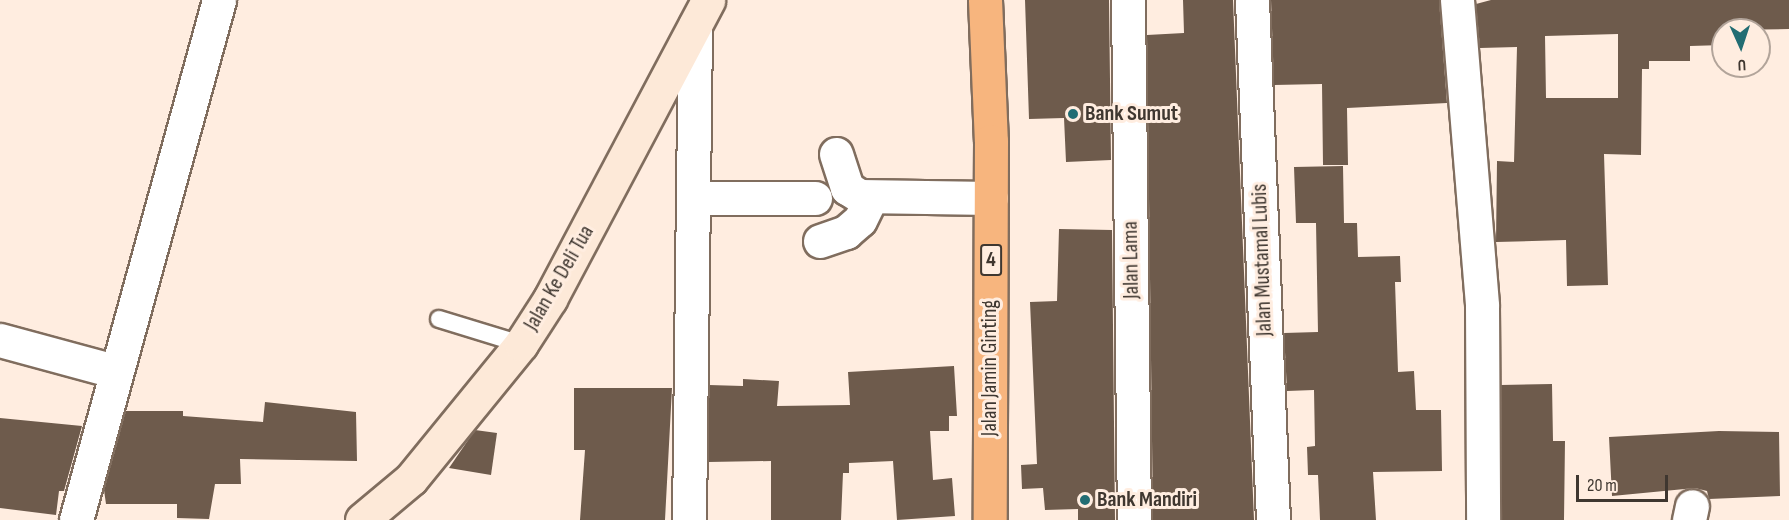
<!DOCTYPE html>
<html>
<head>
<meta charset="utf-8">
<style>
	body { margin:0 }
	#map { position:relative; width:1789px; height:520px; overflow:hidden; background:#ffede0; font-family:"Sofia Sans Condensed",sans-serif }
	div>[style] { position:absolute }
	.building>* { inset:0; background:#6e5b4c }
	.roads { filter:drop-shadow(2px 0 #806d5e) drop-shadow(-2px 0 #806d5e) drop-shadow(0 2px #806d5e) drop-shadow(0 -2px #806d5e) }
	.lane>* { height:16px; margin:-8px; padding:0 8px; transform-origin:8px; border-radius:8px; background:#fff }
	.street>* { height:33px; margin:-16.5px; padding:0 16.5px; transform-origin:16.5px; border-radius:16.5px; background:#fff }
	.secondary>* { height:33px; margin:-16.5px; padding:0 16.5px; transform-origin:16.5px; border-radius:16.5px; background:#fde9d8 }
	.highway>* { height:33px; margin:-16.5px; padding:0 16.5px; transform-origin:16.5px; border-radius:16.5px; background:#f7b57e }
	.dots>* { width:16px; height:16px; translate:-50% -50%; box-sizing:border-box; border:3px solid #ffede0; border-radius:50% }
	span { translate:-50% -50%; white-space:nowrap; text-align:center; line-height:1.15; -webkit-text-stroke:6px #ffede0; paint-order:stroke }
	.shield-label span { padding:2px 4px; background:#ffede0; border:2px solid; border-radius:4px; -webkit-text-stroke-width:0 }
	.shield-label { font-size:21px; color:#3f3730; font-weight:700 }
	.poi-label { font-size:22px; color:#3f3730; font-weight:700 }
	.left { translate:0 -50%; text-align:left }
	.street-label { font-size:22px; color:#3f3730 }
	.north { position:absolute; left:1711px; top:18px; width:60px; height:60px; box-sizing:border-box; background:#ffede0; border:2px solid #b2a49a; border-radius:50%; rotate:177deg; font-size:16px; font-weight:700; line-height:24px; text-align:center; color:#3f3730 }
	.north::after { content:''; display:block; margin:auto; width:21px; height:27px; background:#226d73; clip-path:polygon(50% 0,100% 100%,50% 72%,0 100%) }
	.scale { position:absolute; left:1576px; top:475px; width:92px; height:27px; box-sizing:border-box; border:3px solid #3f3730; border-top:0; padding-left:8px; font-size:18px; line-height:21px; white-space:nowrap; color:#3f3730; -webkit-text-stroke:4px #ffede0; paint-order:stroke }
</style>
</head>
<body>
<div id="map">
	<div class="building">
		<i style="clip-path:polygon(1025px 0,1109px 0,1111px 160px,1066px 162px,1064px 118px,1029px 119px)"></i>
		<i style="clip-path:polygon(1183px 0,1233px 0,1254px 520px,1153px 520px,1147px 35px,1184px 33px)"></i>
		<i style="clip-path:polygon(1271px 0,1439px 0,1447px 103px,1347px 108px,1348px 165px,1323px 165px,1322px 84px,1274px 85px)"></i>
		<i style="clip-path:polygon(evenodd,1491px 0,1789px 0,1789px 29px,1723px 30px,1723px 45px,1690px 46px,1690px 61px,1649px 61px,1649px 69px,1642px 69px,1641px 155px,1604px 154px,1608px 285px,1567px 286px,1566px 240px,1496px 242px,1497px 161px,1514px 162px,1517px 47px,1480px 48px,1476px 4px,1491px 0,1618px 34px,1618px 98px,1546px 98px,1545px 36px,1618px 34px)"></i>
		<i style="clip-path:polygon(1343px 166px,1344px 223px,1357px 223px,1358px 257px,1400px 256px,1401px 282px,1395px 282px,1398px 372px,1414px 371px,1416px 410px,1441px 410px,1442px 471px,1373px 472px,1376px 520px,1320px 520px,1318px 475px,1308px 475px,1307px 447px,1315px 446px,1314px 390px,1287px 391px,1284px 333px,1318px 332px,1316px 223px,1296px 223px,1294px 167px)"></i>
		<i style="clip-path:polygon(1059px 229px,1112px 230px,1115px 520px,1078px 520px,1078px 509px,1045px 510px,1043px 488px,1022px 489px,1021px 465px,1037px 464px,1030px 302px,1057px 301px)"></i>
		<i style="clip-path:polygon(954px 366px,957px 416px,949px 416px,949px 431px,930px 431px,933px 480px,952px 478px,955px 516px,897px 520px,893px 461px,849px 463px,849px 473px,843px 473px,841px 520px,771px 520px,771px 461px,708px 462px,709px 385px,743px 386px,743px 379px,779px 381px,777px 406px,850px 405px,848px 372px)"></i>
		<i style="clip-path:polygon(1552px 384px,1553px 441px,1565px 441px,1564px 520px,1502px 520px,1501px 385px)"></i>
		<i style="clip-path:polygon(574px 388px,672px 388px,665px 520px,580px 520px,585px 450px,574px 450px)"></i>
		<i style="clip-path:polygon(265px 402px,356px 412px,357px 461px,240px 459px,241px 484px,215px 484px,209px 519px,177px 518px,177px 504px,106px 504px,104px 490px,125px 411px,183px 411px,183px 416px,263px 422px)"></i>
		<i style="clip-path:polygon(0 418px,82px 426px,64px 491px,59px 491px,56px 515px,0 508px)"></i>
		<i style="clip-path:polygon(475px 430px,497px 433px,491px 475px,449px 468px)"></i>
		<i style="clip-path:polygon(1719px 431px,1779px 432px,1780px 496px,1709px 499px,1707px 491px,1695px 488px,1612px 496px,1609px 437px)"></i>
	</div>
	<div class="roads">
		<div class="lane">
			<i style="left:439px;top:319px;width:86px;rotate:17deg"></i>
		</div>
		<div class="street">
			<i style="left:1128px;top:0;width:520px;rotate:89.34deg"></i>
			<i style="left:1252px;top:0;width:520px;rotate:87.69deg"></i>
			<i style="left:1457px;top:0;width:307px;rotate:85.3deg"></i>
			<i style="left:1482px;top:306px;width:214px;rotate:89.7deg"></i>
			<i style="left:836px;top:154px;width:36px;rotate:72deg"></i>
			<i style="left:847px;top:188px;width:15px;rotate:32deg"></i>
			<i style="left:860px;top:196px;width:131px;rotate:0.9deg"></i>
			<i style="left:693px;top:198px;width:122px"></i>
			<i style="left:820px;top:241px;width:28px;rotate:-19deg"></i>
			<i style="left:846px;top:232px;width:18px;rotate:-41deg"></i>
			<i style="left:860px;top:220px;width:25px;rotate:-64deg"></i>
			<i style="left:0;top:340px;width:118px;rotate:15.2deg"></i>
			<i style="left:76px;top:520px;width:539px;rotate:-74.62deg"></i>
			<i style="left:689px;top:520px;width:494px;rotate:-89.3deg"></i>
			<i style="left:1689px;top:520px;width:14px;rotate:-78deg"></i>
		</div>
		<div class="secondary">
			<i style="left:362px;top:520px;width:64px;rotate:-39.9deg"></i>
			<i style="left:411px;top:479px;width:174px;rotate:-50.8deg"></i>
			<i style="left:521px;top:344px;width:54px;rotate:-57.2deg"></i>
			<i style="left:550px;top:299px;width:338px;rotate:-62.1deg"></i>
		</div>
		<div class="highway">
			<i style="left:985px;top:0;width:141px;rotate:87.6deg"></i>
			<i style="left:991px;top:141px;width:379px;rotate:90.2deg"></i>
		</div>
	</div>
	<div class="dots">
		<i style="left:1073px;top:114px;background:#226d73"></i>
		<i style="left:1085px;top:500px;background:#226d73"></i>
	</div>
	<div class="shield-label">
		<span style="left:991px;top:260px">4</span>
	</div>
	<div class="poi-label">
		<span class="left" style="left:1085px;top:114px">Bank Sumut</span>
		<span class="left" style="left:1097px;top:500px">Bank Mandiri</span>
	</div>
	<div class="street-label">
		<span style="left:1131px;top:260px;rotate:-91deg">Jalan Lama</span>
		<span style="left:1262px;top:260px;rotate:-92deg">Jalan Mustamal Lubis</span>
		<span style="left:559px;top:278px;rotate:-60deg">Jalan Ke Deli Tua</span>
		<span style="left:990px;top:368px;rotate:-90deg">Jalan Jamin Ginting</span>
	</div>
	<div class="north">U</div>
	<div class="scale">20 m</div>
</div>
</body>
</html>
